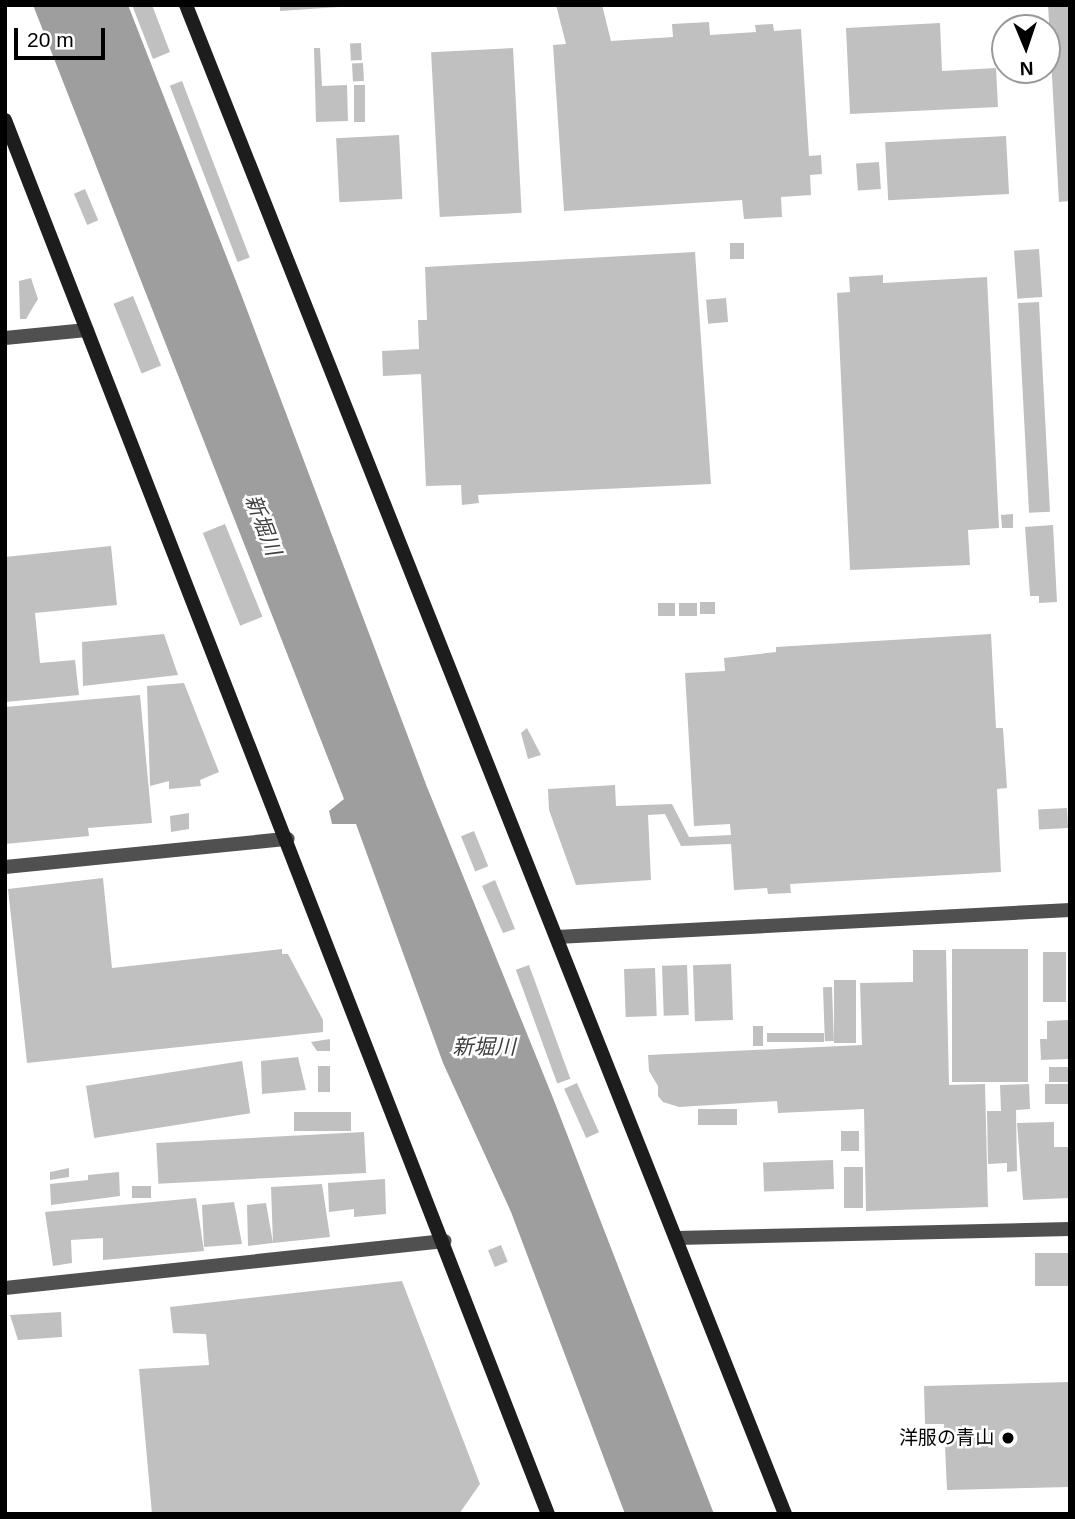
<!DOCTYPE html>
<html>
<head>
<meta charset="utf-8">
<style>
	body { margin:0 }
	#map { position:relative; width:1075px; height:1519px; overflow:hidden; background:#fff; font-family:Arial,"Noto Sans JP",sans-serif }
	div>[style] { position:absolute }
	.water>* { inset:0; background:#9e9e9e }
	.building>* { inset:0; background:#c0c0c0; transform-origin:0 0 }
	.street>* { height:14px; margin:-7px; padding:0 7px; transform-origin:7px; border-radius:7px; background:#505050 }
	.secondary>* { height:14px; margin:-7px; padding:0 7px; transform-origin:7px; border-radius:7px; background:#1d1d1d }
	.dots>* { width:19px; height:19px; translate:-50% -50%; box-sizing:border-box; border:4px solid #fff; border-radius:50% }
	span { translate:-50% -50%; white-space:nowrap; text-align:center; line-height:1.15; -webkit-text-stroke:5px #fff; paint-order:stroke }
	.poi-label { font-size:19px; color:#000 }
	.right { translate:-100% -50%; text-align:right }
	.water-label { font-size:21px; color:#3f3f3f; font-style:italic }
	.frame { position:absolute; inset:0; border:7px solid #000; pointer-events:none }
	.north { position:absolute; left:991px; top:14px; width:70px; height:70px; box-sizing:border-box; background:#fff; border:2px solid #999; border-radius:50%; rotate:178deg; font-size:19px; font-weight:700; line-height:28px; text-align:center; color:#000 }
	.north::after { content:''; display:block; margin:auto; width:24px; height:32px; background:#000; clip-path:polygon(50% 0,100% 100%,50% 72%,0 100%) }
	.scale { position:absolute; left:14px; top:28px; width:91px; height:32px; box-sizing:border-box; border:4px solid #000; border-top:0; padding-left:9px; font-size:21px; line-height:24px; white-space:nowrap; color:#000; -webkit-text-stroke:5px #fff; paint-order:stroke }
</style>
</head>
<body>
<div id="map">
	<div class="water">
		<i style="clip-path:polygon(33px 5px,128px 5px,241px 294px,427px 787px,553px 1098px,714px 1514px,625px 1514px,511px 1212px,443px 1063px,356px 824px,332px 824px,329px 811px,344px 799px)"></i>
	</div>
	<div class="building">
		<i style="clip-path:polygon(132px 5px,152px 5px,170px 52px,153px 59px)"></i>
		<i style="clip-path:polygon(280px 5px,339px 5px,339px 7px,280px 11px)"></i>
		<i style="clip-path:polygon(556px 5px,602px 5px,611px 41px,673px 37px,672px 24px,709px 22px,710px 35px,756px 32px,755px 25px,773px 24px,774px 31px,801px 29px,809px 156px,821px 155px,822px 174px,810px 175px,811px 195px,781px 197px,782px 217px,744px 219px,742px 200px,564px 211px,553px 45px,566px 44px)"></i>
		<i style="clip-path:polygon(1048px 5px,1070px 5px,1070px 201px,1059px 202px)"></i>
		<i style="clip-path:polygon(940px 23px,942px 71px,996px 68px,998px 107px,850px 114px,846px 28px)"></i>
		<i style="left:361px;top:43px;width:17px;height:11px;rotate:87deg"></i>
		<i style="clip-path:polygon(314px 48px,320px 48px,322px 86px,347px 85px,348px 121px,316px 122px)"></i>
		<i style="left:513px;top:48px;width:165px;height:82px;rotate:87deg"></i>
		<i style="left:363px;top:63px;width:18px;height:11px;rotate:87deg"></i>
		<i style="left:182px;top:81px;width:189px;height:13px;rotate:69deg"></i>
		<i style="left:354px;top:85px;width:11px;height:37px"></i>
		<i style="left:399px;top:135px;width:64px;height:63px;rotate:87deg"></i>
		<i style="left:1006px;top:136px;width:58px;height:121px;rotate:87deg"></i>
		<i style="left:879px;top:162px;width:27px;height:23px;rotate:86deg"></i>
		<i style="left:85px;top:189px;width:34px;height:12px;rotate:67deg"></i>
		<i style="left:730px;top:243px;width:14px;height:16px"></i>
		<i style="left:1039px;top:249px;width:48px;height:25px;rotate:86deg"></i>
		<i style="clip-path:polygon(695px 252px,711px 484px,478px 495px,479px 503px,462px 505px,461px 485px,426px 486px,421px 374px,383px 376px,382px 351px,419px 349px,418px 320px,427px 320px,425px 267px)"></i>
		<i style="clip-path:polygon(883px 275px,883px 283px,987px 277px,999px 528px,968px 530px,970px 565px,850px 570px,837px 293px,850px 292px,849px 277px)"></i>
		<i style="clip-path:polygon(31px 278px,38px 299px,26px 319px,20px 319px,19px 281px)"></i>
		<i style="left:133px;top:296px;width:75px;height:21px;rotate:68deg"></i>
		<i style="left:726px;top:298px;width:24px;height:20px;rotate:85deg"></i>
		<i style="left:1039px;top:302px;width:210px;height:21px;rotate:87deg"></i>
		<i style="clip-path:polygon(1013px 514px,1013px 528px,1002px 528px,1001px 515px)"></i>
		<i style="left:225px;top:524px;width:100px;height:24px;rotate:68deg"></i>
		<i style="clip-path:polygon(1053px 525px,1057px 602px,1039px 603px,1039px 596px,1030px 596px,1025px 527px)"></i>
		<i style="clip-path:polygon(111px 546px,117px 605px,35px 613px,40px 663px,75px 660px,79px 695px,5px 702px,5px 557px)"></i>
		<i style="left:700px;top:602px;width:15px;height:12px"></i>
		<i style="left:675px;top:603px;width:13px;height:17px;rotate:90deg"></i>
		<i style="left:679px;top:603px;width:18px;height:13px"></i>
		<i style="clip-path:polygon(164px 634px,178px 675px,83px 686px,82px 642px)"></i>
		<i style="clip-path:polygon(991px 634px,996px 728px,1003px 728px,1007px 788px,997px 789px,1001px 872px,790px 884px,791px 893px,768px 894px,767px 888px,734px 890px,731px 844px,681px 846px,665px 814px,648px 815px,651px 880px,576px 885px,549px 810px,548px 789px,615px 785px,616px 806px,672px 804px,689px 837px,731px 835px,730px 824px,694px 826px,685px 673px,725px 671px,724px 658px,776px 652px,776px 647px)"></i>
		<i style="clip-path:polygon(184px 683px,219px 772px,200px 780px,201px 786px,169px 789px,169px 781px,150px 786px,147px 686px)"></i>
		<i style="clip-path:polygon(140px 695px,152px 823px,88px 828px,89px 836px,5px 844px,5px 707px)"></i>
		<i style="clip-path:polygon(527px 728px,541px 755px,528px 759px,521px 733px)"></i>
		<i style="left:1067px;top:808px;width:20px;height:29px;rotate:87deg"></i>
		<i style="clip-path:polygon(189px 813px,189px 829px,171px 832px,170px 816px)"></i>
		<i style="left:474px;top:831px;width:38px;height:14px;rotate:68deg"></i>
		<i style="clip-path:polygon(103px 878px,112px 968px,282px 949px,282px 954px,288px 954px,323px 1020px,323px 1032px,27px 1063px,8px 889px)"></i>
		<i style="clip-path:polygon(495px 880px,515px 929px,503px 933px,482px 886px)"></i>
		<i style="left:952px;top:949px;width:76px;height:133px"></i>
		<i style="clip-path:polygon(913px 950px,946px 950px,949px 1085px,985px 1084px,988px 1207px,866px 1211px,864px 1109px,778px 1113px,777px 1101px,679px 1107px,663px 1102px,658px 1096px,658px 1086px,649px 1071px,648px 1055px,862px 1045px,860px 983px,913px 982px)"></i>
		<i style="left:1043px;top:952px;width:23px;height:50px"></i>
		<i style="left:731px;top:964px;width:56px;height:38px;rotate:88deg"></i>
		<i style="left:529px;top:965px;width:121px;height:14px;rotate:70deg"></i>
		<i style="left:687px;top:965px;width:50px;height:25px;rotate:88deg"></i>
		<i style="left:655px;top:968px;width:48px;height:31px;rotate:88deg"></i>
		<i style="left:834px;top:980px;width:22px;height:63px"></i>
		<i style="left:832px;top:987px;width:54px;height:9px;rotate:88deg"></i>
		<i style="clip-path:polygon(1068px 1020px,1068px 1059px,1041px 1060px,1040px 1039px,1047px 1039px,1047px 1021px)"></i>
		<i style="left:753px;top:1026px;width:10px;height:20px"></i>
		<i style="left:824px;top:1033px;width:9px;height:57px;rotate:90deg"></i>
		<i style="clip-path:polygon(330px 1039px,330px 1051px,317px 1051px,311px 1042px)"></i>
		<i style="clip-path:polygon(298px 1057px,306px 1090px,262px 1094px,261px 1061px)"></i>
		<i style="left:242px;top:1061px;width:53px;height:158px;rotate:81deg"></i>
		<i style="left:318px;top:1066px;width:12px;height:26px"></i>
		<i style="left:1068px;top:1067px;width:15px;height:19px;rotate:90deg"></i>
		<i style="left:577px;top:1083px;width:54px;height:14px;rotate:66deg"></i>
		<i style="clip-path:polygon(1029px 1084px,1030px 1109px,1016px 1110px,1017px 1171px,1007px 1172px,1007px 1163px,988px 1164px,987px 1111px,1001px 1111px,1000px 1085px)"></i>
		<i style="left:1070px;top:1084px;width:20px;height:25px;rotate:90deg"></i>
		<i style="left:737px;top:1109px;width:16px;height:39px;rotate:90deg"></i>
		<i style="left:351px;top:1112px;width:19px;height:57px;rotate:90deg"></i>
		<i style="clip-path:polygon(1054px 1122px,1054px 1147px,1070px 1147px,1070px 1198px,1023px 1200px,1017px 1123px)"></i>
		<i style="left:841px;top:1131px;width:18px;height:20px"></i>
		<i style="left:364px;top:1132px;width:41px;height:208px;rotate:87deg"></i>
		<i style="left:833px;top:1160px;width:29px;height:70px;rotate:88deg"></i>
		<i style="left:844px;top:1167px;width:19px;height:41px"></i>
		<i style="clip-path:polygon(69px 1168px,69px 1177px,50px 1180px,50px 1172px)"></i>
		<i style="clip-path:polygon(119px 1172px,120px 1196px,51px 1205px,50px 1184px,88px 1180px,88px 1175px)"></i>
		<i style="clip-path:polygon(385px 1179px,386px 1214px,354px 1217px,354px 1209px,329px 1212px,328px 1183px)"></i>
		<i style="clip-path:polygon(322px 1184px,330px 1237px,273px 1243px,248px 1246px,247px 1205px,266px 1203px,273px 1243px,271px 1187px)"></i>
		<i style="left:132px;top:1186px;width:19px;height:12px"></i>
		<i style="clip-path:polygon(196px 1198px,204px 1251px,103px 1260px,103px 1238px,71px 1240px,72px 1263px,53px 1266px,45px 1212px)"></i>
		<i style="clip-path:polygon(234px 1202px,242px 1244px,204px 1247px,202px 1205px)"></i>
		<i style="left:501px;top:1245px;width:18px;height:14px;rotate:68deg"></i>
		<i style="left:1035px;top:1253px;width:35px;height:33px"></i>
		<i style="clip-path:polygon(402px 1281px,480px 1484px,459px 1514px,152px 1514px,139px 1369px,209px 1365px,206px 1334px,173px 1333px,170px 1307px)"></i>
		<i style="clip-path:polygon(61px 1312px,62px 1337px,18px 1340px,10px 1315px)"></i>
		<i style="clip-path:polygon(1070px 1382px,1070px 1487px,947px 1490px,944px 1424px,925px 1424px,924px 1386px)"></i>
	</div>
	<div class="street">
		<i style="left:5px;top:338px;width:82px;rotate:-5.6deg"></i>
		<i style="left:5px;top:867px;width:284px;rotate:-5.7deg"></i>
		<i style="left:557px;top:937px;width:514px;rotate:-3.01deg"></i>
		<i style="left:676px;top:1238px;width:394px;rotate:-1.3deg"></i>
		<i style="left:5px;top:1288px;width:442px;rotate:-6.1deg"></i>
	</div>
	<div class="secondary">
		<i style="left:186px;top:5px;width:1624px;rotate:68.35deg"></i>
		<i style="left:5px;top:120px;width:1496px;rotate:68.72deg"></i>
	</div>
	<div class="dots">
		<i style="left:1008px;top:1438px;background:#000"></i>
	</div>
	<div class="poi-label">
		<span class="right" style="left:994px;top:1438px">洋服の青山</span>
	</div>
	<div class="water-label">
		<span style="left:263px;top:525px;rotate:69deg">新堀川</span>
		<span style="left:484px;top:1047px">新堀川</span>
	</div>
	<div class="frame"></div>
	<div class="north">N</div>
	<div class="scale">20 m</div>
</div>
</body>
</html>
